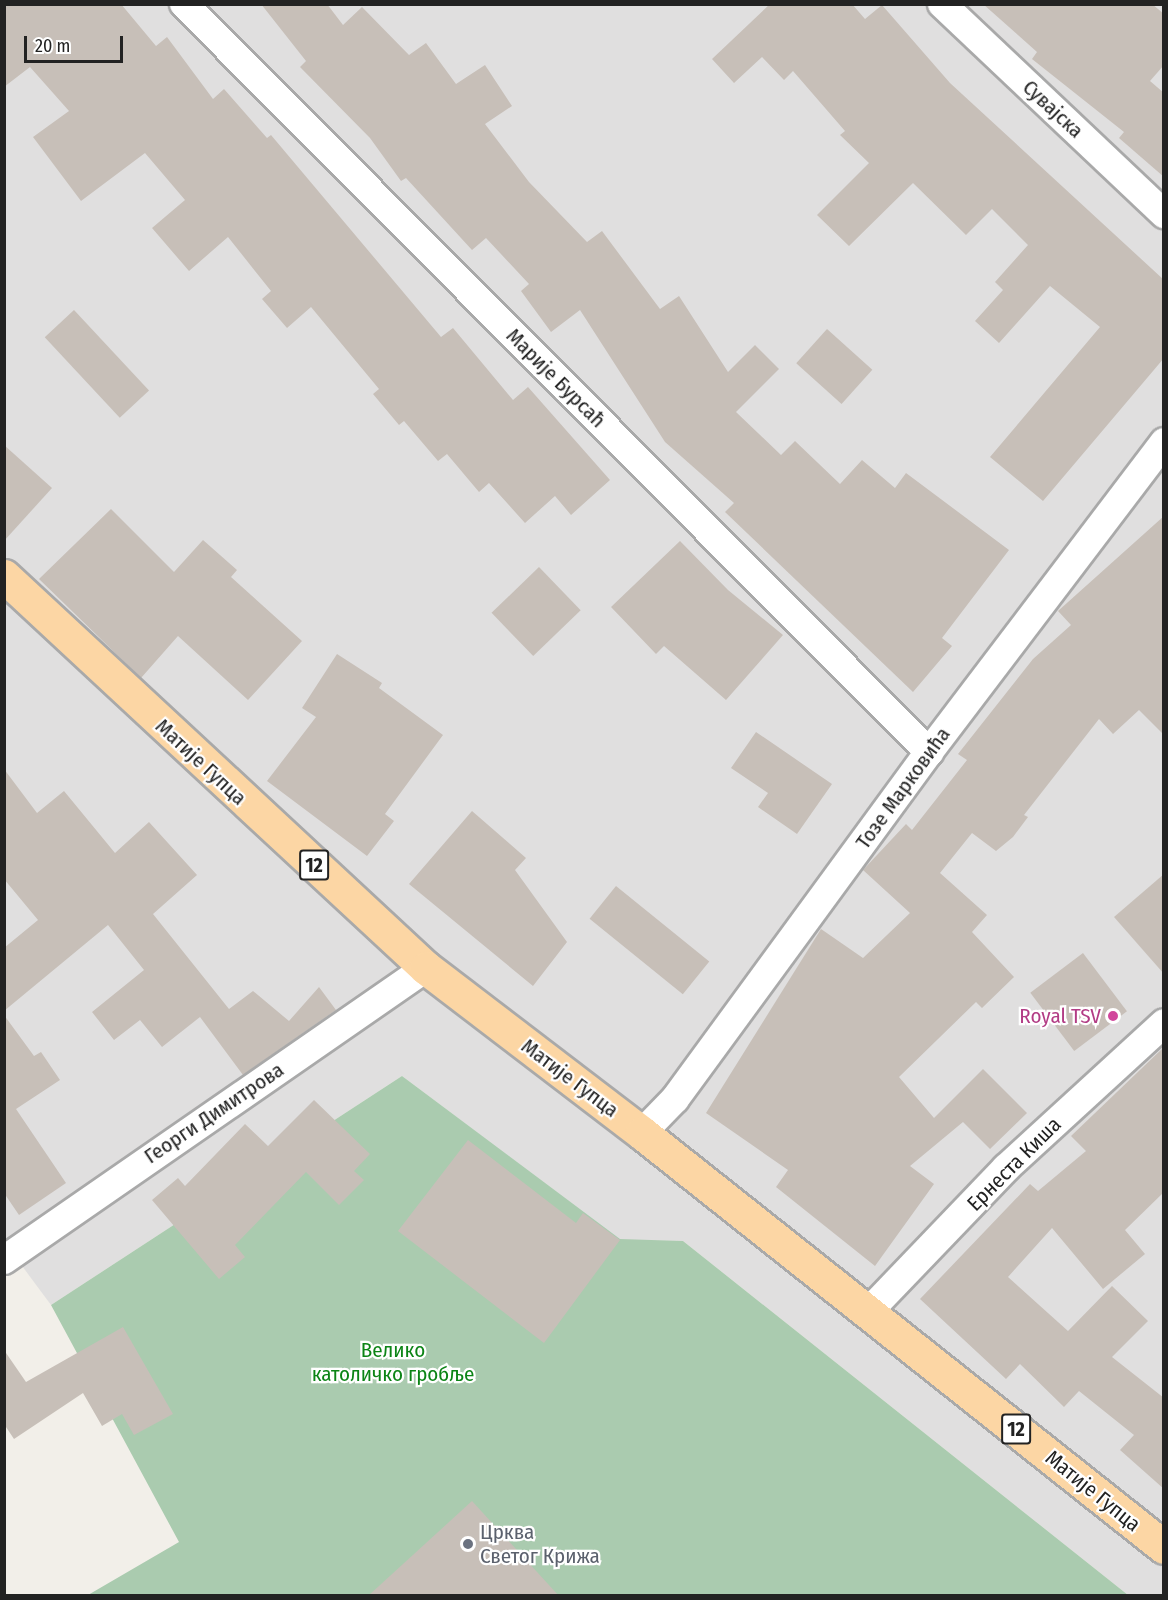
<!DOCTYPE html>
<html>
<head>
<meta charset="utf-8">
<style>
	body { margin:0 }
	#map { position:relative; width:1168px; height:1600px; overflow:hidden; background:#f2efe9; font-family:"Fira Sans Condensed",sans-serif }
	div>[style] { position:absolute }
	.residential>* { inset:0; background:#e0dfdf }
	.cemetery>* { inset:0; background:#aacbaf }
	.building>* { inset:0; background:#c7bfb8; transform-origin:0 0 }
	.roads { filter:drop-shadow(2px 0 #a9a9a9) drop-shadow(-2px 0 #a9a9a9) drop-shadow(0 2px #a9a9a9) drop-shadow(0 -2px #a9a9a9) }
	.street>* { height:28px; margin:-14px; padding:0 14px; transform-origin:14px; border-radius:14px; background:#fff }
	.primary>* { height:33px; margin:-16.5px; padding:0 16.5px; transform-origin:16.5px; border-radius:16.5px; background:#fcd6a4 }
	.dots>* { width:16px; height:16px; translate:-50% -50%; box-sizing:border-box; border:3px solid #fff; border-radius:50% }
	span { translate:-50% -50%; white-space:nowrap; text-align:center; line-height:1.15; -webkit-text-stroke:4.5px #fff; paint-order:stroke }
	.shield-label span { padding:2px 4px; background:#fff; border:2px solid; border-radius:4px; -webkit-text-stroke-width:0 }
	.shield-label { font-size:20px; color:#222; font-weight:700 }
	.street-label { font-size:21px; color:#222 }
	.hotel-label { font-size:21px; color:#b23c85 }
	.right { translate:-100% -50%; text-align:right }
	.park-label { font-size:21px; color:#0c8416 }
	.worship-label { font-size:21px; color:#5b616d }
	.left { translate:0 -50%; text-align:left }
	.frame { position:absolute; inset:0; border:6px solid #222; pointer-events:none }
	.scale { position:absolute; left:24px; top:36px; width:99px; height:27px; box-sizing:border-box; border:3px solid #222; border-top:0; padding-left:8px; font-size:18px; line-height:21px; white-space:nowrap; color:#222; -webkit-text-stroke:4px #fff; paint-order:stroke }
</style>
</head>
<body>
<div id="map">
	<div class="residential">
		<i style="clip-path:polygon(4px 5px,1163px 5px,1163px 1595px,1128px 1595px,683px 1241px,620px 1240px,402px 1076px,51px 1305px,5px 1243px)"></i>
	</div>
	<div class="cemetery">
		<i style="clip-path:polygon(402px 1076px,620px 1239px,683px 1241px,1128px 1595px,88px 1595px,179px 1542px,51px 1305px)"></i>
	</div>
	<div class="building">
		<i style="clip-path:polygon(4px 4px,121px 4px,156px 46px,167px 37px,213px 99px,224px 89px,267px 138px,271px 135px,441px 337px,453px 328px,513px 400px,528px 387px,610px 480px,571px 515px,555px 496px,525px 523px,489px 483px,479px 492px,447px 454px,438px 461px,404px 421px,399px 425px,373px 394px,379px 389px,311px 307px,287px 328px,262px 299px,271px 291px,228px 237px,189px 271px,152px 228px,185px 200px,145px 153px,81px 201px,33px 137px,69px 111px,30px 67px,4px 87px)"></i>
		<i style="clip-path:polygon(261px 4px,327px 4px,343px 25px,362px 7px,409px 55px,426px 43px,456px 84px,485px 65px,512px 106px,485px 124px,529px 182px,587px 242px,602px 231px,660px 309px,679px 296px,728px 372px,755px 345px,779px 369px,736px 412px,781px 455px,795px 441px,840px 484px,862px 460px,895px 488px,906px 473px,1009px 550px,942px 638px,952px 646px,913px 692px,725px 512px,734px 503px,665px 442px,580px 310px,551px 332px,521px 291px,529px 284px,486px 238px,472px 250px,406px 178px,401px 181px,370px 138px,300px 67px,306px 61px)"></i>
		<i style="clip-path:polygon(770px 4px,852px 4px,865px 19px,882px 5px,950px 83px,1164px 280px,1164px 358px,1043px 501px,990px 457px,1100px 327px,1050px 286px,999px 343px,975px 321px,1003px 290px,995px 282px,1028px 245px,992px 209px,966px 235px,913px 183px,849px 246px,817px 215px,869px 163px,840px 135px,845px 131px,793px 71px,784px 80px,762px 57px,734px 83px,712px 59px)"></i>
		<i style="clip-path:polygon(983px 4px,1152px 4px,1164px 14px,1164px 65px,1150px 81px,1164px 93px,1164px 177px,1119px 138px,1124px 132px,1032px 59px,1037px 52px)"></i>
		<i style="left:74px;top:310px;width:110px;height:40px;rotate:47deg"></i>
		<i style="left:827px;top:329px;width:61px;height:46px;rotate:42deg"></i>
		<i style="clip-path:polygon(4px 445px,52px 488px,4px 541px)"></i>
		<i style="clip-path:polygon(111px 509px,174px 572px,203px 540px,237px 570px,231px 577px,302px 641px,248px 700px,178px 636px,141px 678px,39px 579px)"></i>
		<i style="clip-path:polygon(1164px 516px,1164px 735px,1139px 710px,1113px 734px,1099px 719px,1024px 815px,1028px 817px,1013px 837px,996px 851px,972px 833px,940px 873px,987px 915px,972px 932px,1014px 977px,982px 1008px,976px 1002px,899px 1077px,934px 1118px,983px 1069px,1027px 1113px,990px 1149px,963px 1122px,910px 1166px,934px 1184px,875px 1266px,776px 1187px,788px 1170px,706px 1113px,821px 929px,863px 958px,910px 913px,863px 870px,906px 824px,912px 830px,967px 760px,958px 754px,1033px 659px,1071px 625px,1058px 611px)"></i>
		<i style="clip-path:polygon(680px 541px,728px 590px,783px 635px,726px 700px,664px 646px,656px 654px,611px 607px)"></i>
		<i style="left:539px;top:567px;width:60px;height:66px;rotate:46deg"></i>
		<i style="clip-path:polygon(337px 654px,382px 683px,379px 688px,443px 735px,385px 814px,394px 821px,367px 856px,267px 781px,316px 717px,302px 708px)"></i>
		<i style="clip-path:polygon(756px 732px,832px 784px,797px 834px,758px 807px,768px 793px,731px 768px)"></i>
		<i style="clip-path:polygon(4px 769px,37px 813px,64px 791px,115px 853px,149px 822px,197px 875px,153px 914px,229px 1009px,253px 991px,289px 1021px,319px 987px,336px 1010px,243px 1075px,200px 1017px,162px 1047px,140px 1020px,114px 1040px,92px 1012px,144px 970px,108px 925px,4px 1011px,4px 948px,38px 920px,4px 879px)"></i>
		<i style="clip-path:polygon(472px 811px,526px 858px,515px 870px,567px 942px,533px 986px,409px 884px)"></i>
		<i style="clip-path:polygon(1164px 874px,1164px 974px,1114px 917px)"></i>
		<i style="left:616px;top:886px;width:120px;height:42px;rotate:39deg"></i>
		<i style="left:1083px;top:953px;width:73px;height:66px;rotate:53deg"></i>
		<i style="clip-path:polygon(4px 1015px,34px 1056px,41px 1052px,60px 1080px,16px 1109px,66px 1183px,19px 1215px,4px 1193px)"></i>
		<i style="clip-path:polygon(1164px 1047px,1164px 1192px,1125px 1230px,1145px 1254px,1103px 1289px,1052px 1228px,1008px 1277px,1068px 1331px,1112px 1286px,1148px 1321px,1112px 1357px,1164px 1398px,1164px 1489px,1120px 1450px,1134px 1435px,1079px 1391px,1064px 1407px,1020px 1364px,1006px 1379px,920px 1299px,1030px 1184px,1038px 1191px,1086px 1151px,1071px 1136px)"></i>
		<i style="clip-path:polygon(314px 1100px,370px 1154px,354px 1171px,364px 1180px,339px 1205px,306px 1172px,235px 1245px,245px 1257px,219px 1279px,152px 1200px,178px 1178px,185px 1186px,245px 1124px,268px 1146px)"></i>
		<i style="clip-path:polygon(468px 1140px,576px 1223px,583px 1213px,620px 1240px,544px 1343px,398px 1231px)"></i>
		<i style="clip-path:polygon(123px 1327px,173px 1414px,134px 1435px,122px 1414px,102px 1426px,83px 1393px,14px 1439px,4px 1424px,4px 1350px,26px 1382px)"></i>
		<i style="clip-path:polygon(472px 1501px,559px 1596px,368px 1596px)"></i>
	</div>
	<div class="roads">
		<div class="street">
			<i style="left:184px;top:4px;width:1056px;rotate:45.12deg"></i>
			<i style="left:942px;top:4px;width:306px;rotate:43.4deg"></i>
			<i style="left:642px;top:1133px;width:47px;rotate:-45.9deg"></i>
			<i style="left:675px;top:1099px;width:430px;rotate:-53.8deg"></i>
			<i style="left:929px;top:752px;width:389px;rotate:-52.8deg"></i>
			<i style="left:4px;top:1260px;width:513px;rotate:-34.68deg"></i>
			<i style="left:869px;top:1311px;width:198px;rotate:-46.2deg"></i>
			<i style="left:1006px;top:1168px;width:214px;rotate:-42.5deg"></i>
		</div>
		<div class="primary">
			<i style="left:4px;top:576px;width:576px;rotate:42.89deg"></i>
			<i style="left:426px;top:968px;width:272px;rotate:37.4deg"></i>
			<i style="left:642px;top:1133px;width:666px;rotate:38.42deg"></i>
		</div>
	</div>
	<div class="dots">
		<i style="left:1113px;top:1016px;background:#d1479c"></i>
		<i style="left:468px;top:1544px;background:#6b7280"></i>
	</div>
	<div class="shield-label">
		<span style="left:314px;top:865px">12</span>
		<span style="left:1016px;top:1429px">12</span>
	</div>
	<div class="street-label">
		<span style="left:1053px;top:109px;rotate:43deg">Сувајска</span>
		<span style="left:556px;top:378px;rotate:45deg">Марије Бурсаћ</span>
		<span style="left:201px;top:762px;rotate:43deg">Матије Гупца</span>
		<span style="left:903px;top:788px;rotate:-54deg">Тозе Марковића</span>
		<span style="left:570px;top:1078px;rotate:37deg">Матије Гупца</span>
		<span style="left:214px;top:1113px;rotate:-34deg">Георги Димитрова</span>
		<span style="left:1014px;top:1164px;rotate:-45deg">Ернеста Киша</span>
		<span style="left:1093px;top:1491px;rotate:39deg">Матије Гупца</span>
	</div>
	<div class="hotel-label">
		<span class="right" style="left:1101px;top:1016px">Royal TSV</span>
	</div>
	<div class="park-label">
		<span style="left:393px;top:1362px">Велико<br>католичко гробље</span>
	</div>
	<div class="worship-label">
		<span class="left" style="left:480px;top:1544px">Црква<br>Светог Крижа</span>
	</div>
	<div class="frame"></div>
	<div class="scale">20 m</div>
</div>
</body>
</html>
